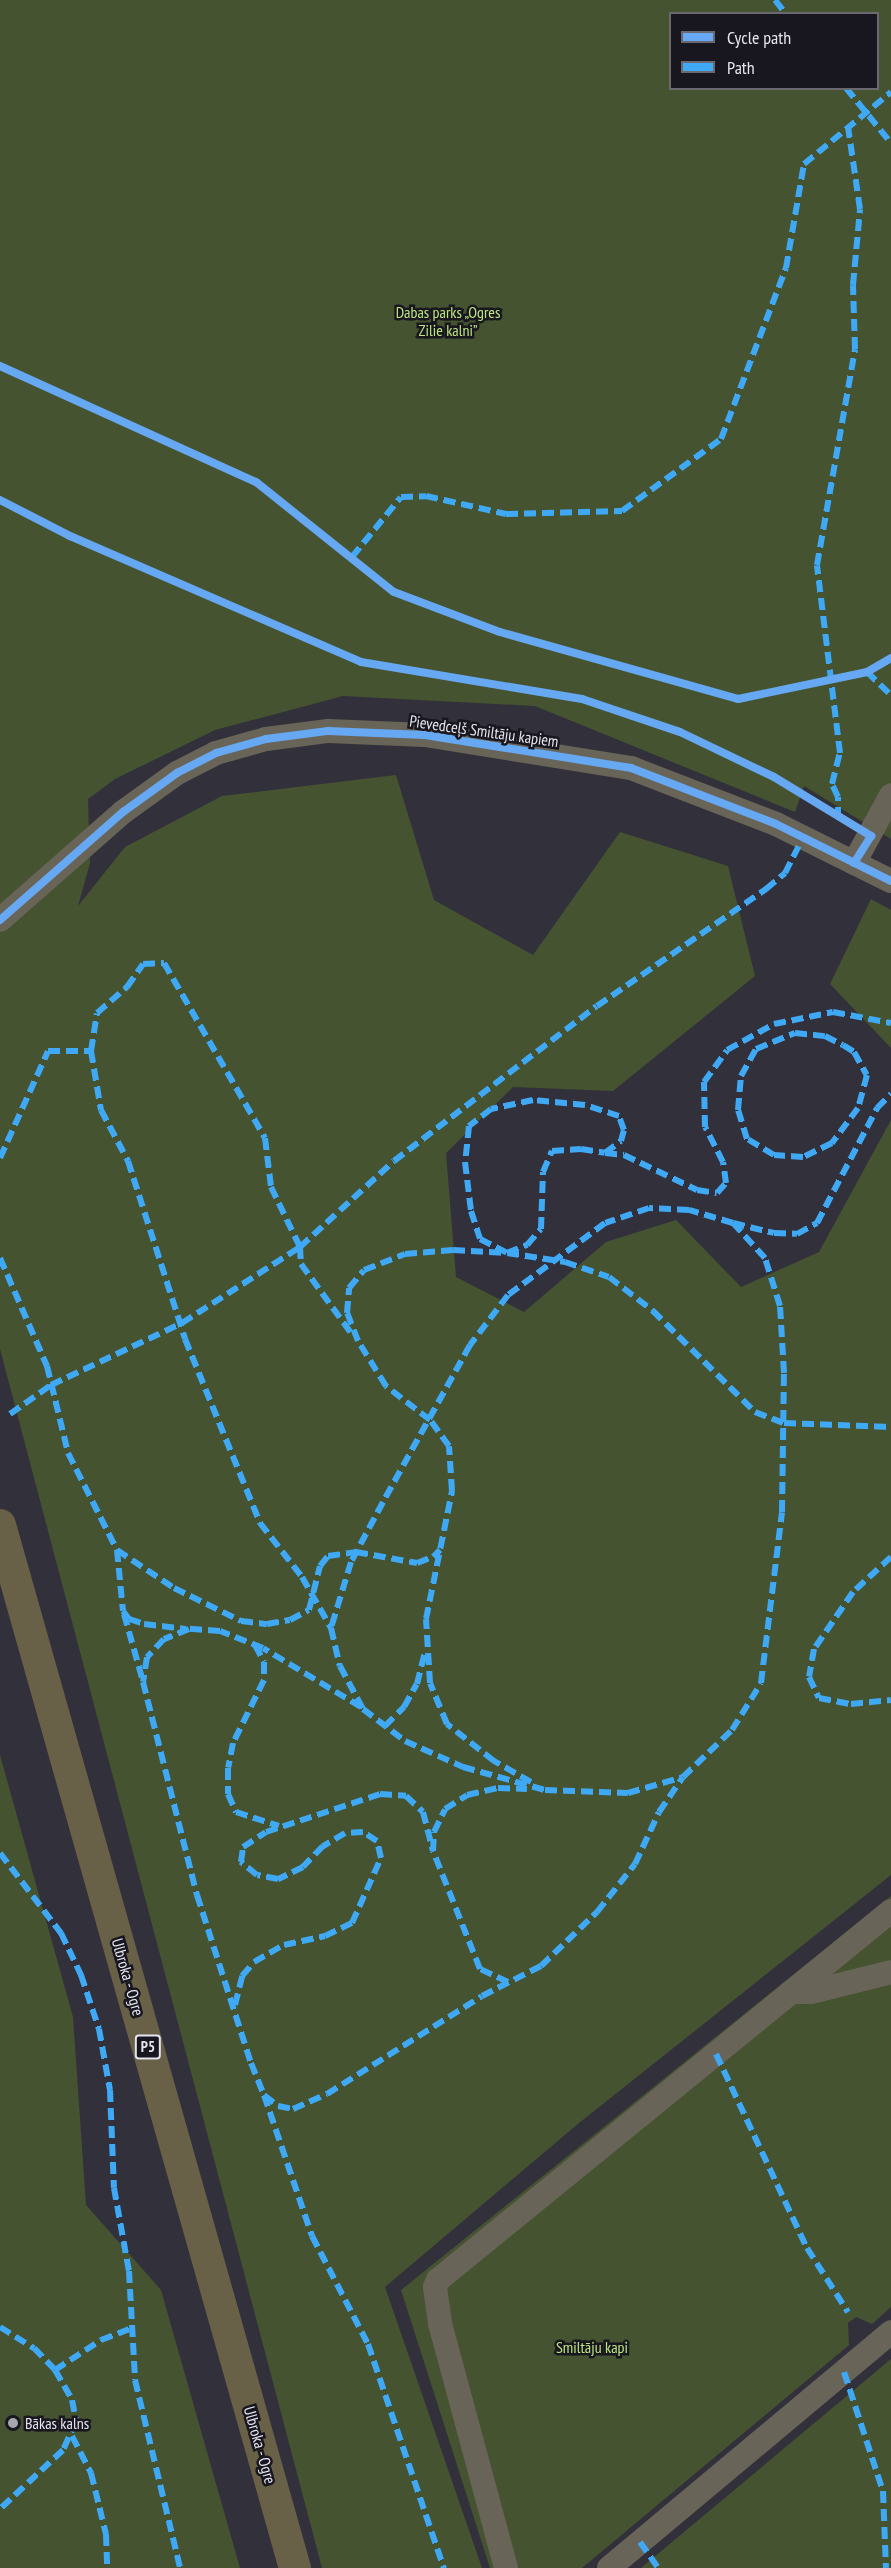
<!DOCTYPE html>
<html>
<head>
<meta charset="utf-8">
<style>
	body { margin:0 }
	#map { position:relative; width:891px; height:2568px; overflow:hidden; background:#32313b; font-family:"PT Sans Narrow",sans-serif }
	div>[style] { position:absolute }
	.green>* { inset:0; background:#455331 }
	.minor>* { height:24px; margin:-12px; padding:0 12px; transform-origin:12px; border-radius:12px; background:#696458 }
	.major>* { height:32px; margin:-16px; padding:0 16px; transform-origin:16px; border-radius:16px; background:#686147 }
	.quiet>* { height:6px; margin-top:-3px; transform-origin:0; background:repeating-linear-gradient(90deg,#3fa9f5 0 12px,transparent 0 18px) }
	.cycleway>* { height:8px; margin:-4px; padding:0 4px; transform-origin:4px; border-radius:4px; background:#66a8f1 }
	.dots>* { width:16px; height:16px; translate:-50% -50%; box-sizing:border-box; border:3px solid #18171f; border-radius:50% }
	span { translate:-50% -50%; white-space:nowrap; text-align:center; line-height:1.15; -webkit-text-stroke:5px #18171f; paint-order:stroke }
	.shield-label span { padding:2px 4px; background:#18171f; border:2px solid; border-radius:4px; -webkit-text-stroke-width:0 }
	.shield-label { font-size:15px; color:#e5e4ef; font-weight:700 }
	.park-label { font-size:16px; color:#bee57d }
	.street-label { font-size:16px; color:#e5e4ef }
	.poi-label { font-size:16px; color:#e5e4ef }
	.left { translate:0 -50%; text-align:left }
	.legend { position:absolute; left:669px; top:12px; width:210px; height:78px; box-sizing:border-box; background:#18171f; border:2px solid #6a6972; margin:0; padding:8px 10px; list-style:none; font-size:18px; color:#e5e4ef }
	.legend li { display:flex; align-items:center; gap:12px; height:30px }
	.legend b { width:30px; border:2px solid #6a6972 }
</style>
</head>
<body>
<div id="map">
	<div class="green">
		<i style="clip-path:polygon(evenodd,0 0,891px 0,891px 839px,804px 786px,795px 812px,535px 706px,343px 696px,215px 730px,115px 779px,88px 799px,90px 863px,78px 906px,125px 847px,222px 796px,396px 775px,434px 900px,533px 955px,620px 832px,728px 866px,755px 976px,613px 1091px,513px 1087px,446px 1153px,456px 1277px,524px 1312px,606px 1242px,676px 1220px,741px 1287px,819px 1252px,891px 1120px,891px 1875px,579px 2123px,385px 2287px,482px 2568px,322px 2568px,0 1349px,0 0,670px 14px,878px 14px,878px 88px,670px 88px,670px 14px)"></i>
		<i style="clip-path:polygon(871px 899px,891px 910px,891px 1048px,830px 984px)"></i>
		<i style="clip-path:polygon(0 1755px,73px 2017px,86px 2205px,161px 2290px,240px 2568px,0 2568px)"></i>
		<i style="clip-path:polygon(891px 1896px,891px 2307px,872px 2324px,856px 2317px,848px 2323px,849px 2345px,582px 2568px,490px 2568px,401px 2290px)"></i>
		<i style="clip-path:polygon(891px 2359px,891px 2568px,641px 2568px)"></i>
	</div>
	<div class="minor">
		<i style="left:854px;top:863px;width:77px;rotate:-61.4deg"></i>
		<i style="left:0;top:920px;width:164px;rotate:-41.3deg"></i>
		<i style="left:123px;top:812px;width:67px;rotate:-35.8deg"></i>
		<i style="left:177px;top:773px;width:44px;rotate:-27.1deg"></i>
		<i style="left:216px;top:753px;width:52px;rotate:-15.6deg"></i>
		<i style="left:266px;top:739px;width:63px;rotate:-7.4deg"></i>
		<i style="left:328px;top:731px;width:97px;rotate:2.4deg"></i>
		<i style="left:425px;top:735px;width:209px;rotate:9.1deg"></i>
		<i style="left:631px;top:768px;width:155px;rotate:21.1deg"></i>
		<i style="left:776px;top:824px;width:128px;rotate:26.4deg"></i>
		<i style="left:791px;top:1992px;width:20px"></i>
		<i style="left:811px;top:1992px;width:82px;rotate:-14deg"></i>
		<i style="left:506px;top:2568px;width:254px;rotate:-105.1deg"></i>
		<i style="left:440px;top:2323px;width:36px;rotate:-98deg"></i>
		<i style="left:435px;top:2287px;width:8px;rotate:-67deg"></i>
		<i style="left:438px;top:2280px;width:584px;rotate:-39.17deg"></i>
		<i style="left:609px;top:2568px;width:368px;rotate:-39.9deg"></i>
	</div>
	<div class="major">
		<i style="left:0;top:1525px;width:1084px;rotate:74.21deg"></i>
	</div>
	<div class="quiet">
		<i style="left:775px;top:0;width:18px;rotate:52deg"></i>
		<i style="left:846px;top:88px;width:71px;rotate:50.7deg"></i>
		<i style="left:352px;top:557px;width:77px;rotate:-50.8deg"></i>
		<i style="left:401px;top:497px;width:25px;rotate:-2deg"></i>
		<i style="left:426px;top:496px;width:82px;rotate:12.7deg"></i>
		<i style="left:506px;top:514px;width:116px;rotate:-1.5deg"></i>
		<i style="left:622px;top:511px;width:122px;rotate:-36deg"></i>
		<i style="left:721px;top:439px;width:183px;rotate:-69.2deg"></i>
		<i style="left:786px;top:268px;width:106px;rotate:-80.2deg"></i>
		<i style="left:804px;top:164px;width:113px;rotate:-39.6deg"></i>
		<i style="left:867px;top:672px;width:33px;rotate:44deg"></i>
		<i style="left:838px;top:819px;width:22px;rotate:-90deg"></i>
		<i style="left:838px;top:797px;width:14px;rotate:-115deg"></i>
		<i style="left:832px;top:784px;width:32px;rotate:-76deg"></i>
		<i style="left:840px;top:753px;width:189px;rotate:-97deg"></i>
		<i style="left:817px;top:565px;width:219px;rotate:-80deg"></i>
		<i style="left:855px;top:349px;width:64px;rotate:-91.8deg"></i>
		<i style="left:853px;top:285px;width:76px;rotate:-84.7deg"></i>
		<i style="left:860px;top:209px;width:83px;rotate:-98.3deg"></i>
		<i style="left:795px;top:1033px;width:30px;rotate:6deg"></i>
		<i style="left:825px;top:1036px;width:20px;rotate:27deg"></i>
		<i style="left:843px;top:1045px;width:13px;rotate:32deg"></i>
		<i style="left:854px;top:1052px;width:26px;rotate:61deg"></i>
		<i style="left:867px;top:1075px;width:34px;rotate:105deg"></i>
		<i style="left:858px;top:1108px;width:44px;rotate:126.6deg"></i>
		<i style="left:832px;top:1143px;width:32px;rotate:154deg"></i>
		<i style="left:803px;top:1157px;width:29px;rotate:-176deg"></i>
		<i style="left:774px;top:1155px;width:31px;rotate:-149deg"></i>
		<i style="left:747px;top:1139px;width:30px;rotate:-107deg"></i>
		<i style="left:738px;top:1110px;width:34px;rotate:-85deg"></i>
		<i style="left:741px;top:1076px;width:31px;rotate:-61deg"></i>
		<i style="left:756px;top:1049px;width:42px;rotate:-22.3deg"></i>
		<i style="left:91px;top:1051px;width:60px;rotate:80.4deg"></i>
		<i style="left:101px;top:1110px;width:58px;rotate:62.1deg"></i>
		<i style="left:128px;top:1161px;width:187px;rotate:72.2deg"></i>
		<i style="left:185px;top:1339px;width:199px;rotate:67.8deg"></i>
		<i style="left:260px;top:1523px;width:68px;rotate:52.1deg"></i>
		<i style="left:302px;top:1577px;width:59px;rotate:60.4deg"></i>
		<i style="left:331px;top:1628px;width:39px;rotate:77deg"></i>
		<i style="left:340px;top:1666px;width:49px;rotate:61.9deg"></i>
		<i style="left:363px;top:1709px;width:53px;rotate:37.3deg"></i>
		<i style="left:405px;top:1741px;width:64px;rotate:24.1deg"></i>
		<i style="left:463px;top:1767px;width:85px;rotate:15.7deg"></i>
		<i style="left:545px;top:1790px;width:83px;rotate:2.1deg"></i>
		<i style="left:628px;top:1793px;width:57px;rotate:-16.2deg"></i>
		<i style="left:683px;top:1777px;width:68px;rotate:-43.8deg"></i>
		<i style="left:732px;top:1730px;width:55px;rotate:-58.3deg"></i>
		<i style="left:761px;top:1683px;width:172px;rotate:-83deg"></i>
		<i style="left:782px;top:1512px;width:139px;rotate:-89.2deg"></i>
		<i style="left:784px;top:1373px;width:67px;rotate:-93.4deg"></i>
		<i style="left:780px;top:1306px;width:50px;rotate:-107.4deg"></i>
		<i style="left:765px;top:1258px;width:47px;rotate:-132.4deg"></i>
		<i style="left:733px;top:1223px;width:46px;rotate:-163.5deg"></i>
		<i style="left:689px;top:1210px;width:40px;rotate:-177.1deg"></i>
		<i style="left:649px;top:1208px;width:46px;rotate:161.2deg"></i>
		<i style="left:605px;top:1223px;width:121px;rotate:143.4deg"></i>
		<i style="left:508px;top:1295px;width:63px;rotate:127.2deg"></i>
		<i style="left:470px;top:1345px;width:179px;rotate:119deg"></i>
		<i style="left:383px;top:1502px;width:68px;rotate:118.1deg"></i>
		<i style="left:351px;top:1562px;width:69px;rotate:106.9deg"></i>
		<i style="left:605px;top:1153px;width:20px;rotate:-37deg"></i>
		<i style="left:621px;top:1141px;width:11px;rotate:-75deg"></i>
		<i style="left:624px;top:1130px;width:15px;rotate:-110deg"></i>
		<i style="left:619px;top:1116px;width:36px;rotate:-162deg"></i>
		<i style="left:585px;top:1105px;width:52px;rotate:-174.5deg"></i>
		<i style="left:533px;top:1100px;width:43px;rotate:167.9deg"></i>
		<i style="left:491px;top:1109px;width:28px;rotate:142deg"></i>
		<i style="left:469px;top:1126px;width:36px;rotate:96deg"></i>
		<i style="left:465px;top:1162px;width:49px;rotate:83deg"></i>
		<i style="left:471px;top:1211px;width:29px;rotate:72deg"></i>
		<i style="left:480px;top:1239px;width:30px;rotate:27deg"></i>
		<i style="left:507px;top:1253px;width:22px;rotate:-22deg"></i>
		<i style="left:527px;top:1245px;width:21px;rotate:-49deg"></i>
		<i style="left:541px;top:1229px;width:57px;rotate:-88deg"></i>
		<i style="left:543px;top:1172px;width:23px;rotate:-67deg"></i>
		<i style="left:552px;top:1151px;width:29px;rotate:-4deg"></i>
		<i style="left:581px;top:1149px;width:24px;rotate:9deg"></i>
		<i style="left:605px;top:1153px;width:19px;rotate:6deg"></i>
		<i style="left:624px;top:1155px;width:81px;rotate:25.6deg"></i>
		<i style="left:697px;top:1190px;width:20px;rotate:9deg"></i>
		<i style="left:717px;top:1193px;width:13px;rotate:-48deg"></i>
		<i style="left:726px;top:1183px;width:21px;rotate:-98deg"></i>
		<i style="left:723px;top:1162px;width:39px;rotate:-117deg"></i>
		<i style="left:705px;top:1127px;width:45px;rotate:-91.3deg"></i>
		<i style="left:704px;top:1082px;width:39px;rotate:-54deg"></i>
		<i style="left:727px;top:1050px;width:54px;rotate:-29deg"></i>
		<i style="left:774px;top:1024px;width:60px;rotate:-11.5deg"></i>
		<i style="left:833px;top:1012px;width:59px;rotate:10.7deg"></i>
		<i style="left:0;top:1158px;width:117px;rotate:-65.8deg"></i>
		<i style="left:48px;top:1051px;width:43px"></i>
		<i style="left:91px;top:1051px;width:38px;rotate:-81deg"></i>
		<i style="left:97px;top:1013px;width:40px;rotate:-41deg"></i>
		<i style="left:127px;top:987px;width:28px;rotate:-55deg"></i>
		<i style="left:143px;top:964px;width:21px;rotate:-3deg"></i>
		<i style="left:164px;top:963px;width:202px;rotate:60deg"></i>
		<i style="left:265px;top:1138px;width:49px;rotate:83deg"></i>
		<i style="left:271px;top:1187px;width:67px;rotate:64.2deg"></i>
		<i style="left:300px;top:1247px;width:17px;rotate:87deg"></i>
		<i style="left:301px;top:1264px;width:85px;rotate:54.1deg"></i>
		<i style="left:733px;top:1223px;width:42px;rotate:13.7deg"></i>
		<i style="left:774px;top:1233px;width:23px;rotate:2deg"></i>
		<i style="left:797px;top:1234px;width:23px;rotate:-29deg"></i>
		<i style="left:817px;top:1223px;width:130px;rotate:-62.4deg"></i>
		<i style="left:877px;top:1108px;width:20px;rotate:-45deg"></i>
		<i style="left:0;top:1258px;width:118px;rotate:66.5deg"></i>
		<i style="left:47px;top:1366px;width:89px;rotate:76.4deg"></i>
		<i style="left:68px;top:1453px;width:109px;rotate:63.2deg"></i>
		<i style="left:117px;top:1550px;width:61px;rotate:84.4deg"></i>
		<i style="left:123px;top:1611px;width:10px;rotate:53deg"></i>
		<i style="left:129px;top:1619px;width:16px;rotate:18deg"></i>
		<i style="left:144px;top:1624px;width:42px;rotate:6.8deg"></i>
		<i style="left:10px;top:1414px;width:50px;rotate:-35.3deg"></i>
		<i style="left:51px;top:1385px;width:145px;rotate:-25.3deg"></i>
		<i style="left:182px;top:1323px;width:140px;rotate:-32.8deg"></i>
		<i style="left:300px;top:1247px;width:127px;rotate:-42.5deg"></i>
		<i style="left:394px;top:1161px;width:255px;rotate:-37.4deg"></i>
		<i style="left:597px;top:1006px;width:206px;rotate:-34.7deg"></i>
		<i style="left:766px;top:889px;width:25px;rotate:-40deg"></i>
		<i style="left:785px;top:873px;width:39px;rotate:-63deg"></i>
		<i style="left:117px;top:1550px;width:69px;rotate:33.7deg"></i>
		<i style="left:174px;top:1588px;width:75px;rotate:26.2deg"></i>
		<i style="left:241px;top:1621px;width:26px;rotate:7deg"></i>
		<i style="left:267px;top:1624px;width:23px;rotate:-10deg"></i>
		<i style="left:290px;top:1620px;width:21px;rotate:-28deg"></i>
		<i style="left:309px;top:1610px;width:45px;rotate:-76deg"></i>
		<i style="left:320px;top:1566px;width:13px;rotate:-51deg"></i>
		<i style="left:328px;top:1556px;width:28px;rotate:-8deg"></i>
		<i style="left:356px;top:1552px;width:62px;rotate:10.2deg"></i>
		<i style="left:417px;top:1563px;width:17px;rotate:-21deg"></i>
		<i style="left:433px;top:1557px;width:10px;rotate:-45deg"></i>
		<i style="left:891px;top:1557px;width:52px;rotate:137.4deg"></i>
		<i style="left:853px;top:1592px;width:69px;rotate:124.4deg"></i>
		<i style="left:814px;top:1649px;width:28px;rotate:100deg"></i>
		<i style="left:809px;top:1677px;width:23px;rotate:65deg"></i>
		<i style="left:819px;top:1698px;width:33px;rotate:11deg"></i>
		<i style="left:851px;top:1704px;width:40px;rotate:-5.7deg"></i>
		<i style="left:124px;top:1614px;width:66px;rotate:74.3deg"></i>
		<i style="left:255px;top:1645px;width:19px;rotate:62deg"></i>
		<i style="left:264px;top:1662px;width:18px;rotate:90deg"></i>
		<i style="left:264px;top:1680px;width:70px;rotate:116.2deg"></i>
		<i style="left:233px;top:1743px;width:25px;rotate:101deg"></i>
		<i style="left:228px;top:1768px;width:26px;rotate:90deg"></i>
		<i style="left:228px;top:1794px;width:20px;rotate:66deg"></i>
		<i style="left:236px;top:1812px;width:45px;rotate:18deg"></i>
		<i style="left:361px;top:1707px;width:114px;rotate:-149deg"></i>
		<i style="left:263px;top:1648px;width:46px;rotate:-158.4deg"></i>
		<i style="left:220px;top:1631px;width:31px;rotate:-176deg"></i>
		<i style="left:189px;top:1629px;width:27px;rotate:158deg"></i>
		<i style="left:164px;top:1639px;width:25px;rotate:133deg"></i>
		<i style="left:147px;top:1657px;width:25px;rotate:99deg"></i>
		<i style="left:143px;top:1682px;width:220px;rotate:75.8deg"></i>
		<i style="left:197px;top:1895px;width:176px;rotate:72.2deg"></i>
		<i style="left:251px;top:2063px;width:35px;rotate:68deg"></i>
		<i style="left:264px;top:2095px;width:18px;rotate:38deg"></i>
		<i style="left:278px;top:2106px;width:15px;rotate:11deg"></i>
		<i style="left:293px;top:2109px;width:37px;rotate:-24deg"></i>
		<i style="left:327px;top:2094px;width:183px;rotate:-32.3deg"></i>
		<i style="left:482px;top:1996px;width:66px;rotate:-27deg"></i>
		<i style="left:541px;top:1966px;width:78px;rotate:-44deg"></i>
		<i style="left:597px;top:1912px;width:61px;rotate:-51.6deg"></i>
		<i style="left:635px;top:1864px;width:57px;rotate:-65.2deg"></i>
		<i style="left:659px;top:1812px;width:42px;rotate:-55.6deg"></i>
		<i style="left:385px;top:1726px;width:27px;rotate:-45deg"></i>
		<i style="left:404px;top:1707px;width:26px;rotate:-61deg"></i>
		<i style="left:417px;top:1684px;width:32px;rotate:-76deg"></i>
		<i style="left:531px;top:1782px;width:43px;rotate:-150.4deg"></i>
		<i style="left:494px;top:1761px;width:60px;rotate:-141.8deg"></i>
		<i style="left:447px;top:1724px;width:44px;rotate:-112.5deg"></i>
		<i style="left:430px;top:1683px;width:64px;rotate:-93.6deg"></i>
		<i style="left:426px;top:1619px;width:131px;rotate:-78.5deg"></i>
		<i style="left:452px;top:1491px;width:45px;rotate:-93.8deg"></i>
		<i style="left:449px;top:1446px;width:32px;rotate:-126deg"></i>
		<i style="left:430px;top:1420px;width:56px;rotate:-142.3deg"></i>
		<i style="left:386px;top:1386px;width:53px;rotate:-121.9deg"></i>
		<i style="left:358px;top:1341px;width:30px;rotate:-111deg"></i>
		<i style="left:347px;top:1313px;width:25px;rotate:-85deg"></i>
		<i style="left:349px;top:1288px;width:23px;rotate:-50deg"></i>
		<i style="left:364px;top:1270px;width:44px;rotate:-21.3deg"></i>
		<i style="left:405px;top:1254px;width:48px;rotate:-4.8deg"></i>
		<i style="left:453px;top:1250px;width:54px;rotate:3.2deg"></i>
		<i style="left:507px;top:1253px;width:59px;rotate:8.8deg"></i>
		<i style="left:565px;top:1262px;width:46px;rotate:18.8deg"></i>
		<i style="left:609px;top:1277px;width:56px;rotate:37.7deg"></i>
		<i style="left:653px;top:1311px;width:144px;rotate:44.7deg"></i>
		<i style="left:755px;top:1412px;width:31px;rotate:21deg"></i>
		<i style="left:784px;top:1423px;width:107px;rotate:2.1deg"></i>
		<i style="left:0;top:1853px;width:101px;rotate:52.7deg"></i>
		<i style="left:61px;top:1933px;width:47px;rotate:64.5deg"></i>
		<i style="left:81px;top:1975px;width:57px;rotate:71.6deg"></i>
		<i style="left:99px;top:2029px;width:62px;rotate:79.8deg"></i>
		<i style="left:110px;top:2090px;width:98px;rotate:87.7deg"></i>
		<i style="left:114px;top:2188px;width:84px;rotate:79.8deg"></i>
		<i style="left:129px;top:2271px;width:109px;rotate:86.8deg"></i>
		<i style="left:135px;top:2380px;width:193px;rotate:76.5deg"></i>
		<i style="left:508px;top:1982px;width:31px;rotate:-155deg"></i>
		<i style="left:480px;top:1969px;width:127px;rotate:-111.7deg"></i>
		<i style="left:433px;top:1851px;width:19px;rotate:-87deg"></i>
		<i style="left:434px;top:1832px;width:25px;rotate:-64deg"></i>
		<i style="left:445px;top:1809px;width:26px;rotate:-32deg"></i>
		<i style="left:467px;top:1795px;width:32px;rotate:-13deg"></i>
		<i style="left:498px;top:1788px;width:29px;rotate:2deg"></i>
		<i style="left:235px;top:2005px;width:30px;rotate:-76deg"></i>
		<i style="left:242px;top:1976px;width:18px;rotate:-49deg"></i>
		<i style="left:254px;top:1962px;width:34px;rotate:-30deg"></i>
		<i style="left:284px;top:1945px;width:42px;rotate:-12.4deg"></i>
		<i style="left:325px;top:1936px;width:30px;rotate:-26deg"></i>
		<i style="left:352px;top:1923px;width:71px;rotate:-66deg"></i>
		<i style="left:381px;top:1858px;width:17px;rotate:-103deg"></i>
		<i style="left:377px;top:1841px;width:17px;rotate:-147deg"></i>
		<i style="left:363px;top:1832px;width:18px;rotate:177deg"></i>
		<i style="left:345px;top:1833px;width:26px;rotate:149deg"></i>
		<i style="left:323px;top:1846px;width:29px;rotate:134deg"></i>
		<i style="left:303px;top:1867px;width:28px;rotate:154deg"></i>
		<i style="left:278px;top:1879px;width:21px;rotate:-169deg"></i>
		<i style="left:257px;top:1875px;width:21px;rotate:-141deg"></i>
		<i style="left:241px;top:1862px;width:15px;rotate:-82deg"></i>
		<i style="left:243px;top:1847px;width:27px;rotate:-33deg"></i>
		<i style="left:266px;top:1832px;width:120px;rotate:-18.4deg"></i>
		<i style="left:380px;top:1794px;width:26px;rotate:4deg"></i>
		<i style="left:406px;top:1796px;width:23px;rotate:43deg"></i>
		<i style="left:423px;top:1812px;width:40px;rotate:75.6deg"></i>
		<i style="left:716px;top:2054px;width:214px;rotate:64.9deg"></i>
		<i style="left:807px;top:2248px;width:76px;rotate:57.4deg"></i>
		<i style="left:264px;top:2095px;width:149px;rotate:71.2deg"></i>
		<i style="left:312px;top:2236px;width:122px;rotate:62.6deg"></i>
		<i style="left:368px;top:2344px;width:237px;rotate:71.3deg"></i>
		<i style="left:0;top:2327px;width:40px;rotate:32deg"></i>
		<i style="left:34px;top:2348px;width:30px;rotate:46deg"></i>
		<i style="left:55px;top:2370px;width:34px;rotate:60deg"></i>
		<i style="left:72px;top:2400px;width:21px;rotate:79deg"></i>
		<i style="left:76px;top:2421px;width:32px;rotate:114deg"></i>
		<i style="left:63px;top:2450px;width:86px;rotate:136.9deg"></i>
		<i style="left:55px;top:2370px;width:55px;rotate:-33.1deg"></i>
		<i style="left:101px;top:2340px;width:33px;rotate:-21deg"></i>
		<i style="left:844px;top:2372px;width:125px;rotate:71.9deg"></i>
		<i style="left:883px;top:2491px;width:77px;rotate:87.8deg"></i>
		<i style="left:72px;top:2436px;width:42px;rotate:62.8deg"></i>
		<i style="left:91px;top:2473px;width:63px;rotate:76.2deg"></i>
		<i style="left:106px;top:2534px;width:34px;rotate:88deg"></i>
		<i style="left:640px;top:2542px;width:32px;rotate:55deg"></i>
	</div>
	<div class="cycleway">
		<i style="left:0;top:366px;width:281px;rotate:24.4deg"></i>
		<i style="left:256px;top:482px;width:176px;rotate:38.6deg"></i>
		<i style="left:394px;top:592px;width:113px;rotate:20.7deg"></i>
		<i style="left:500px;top:632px;width:247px;rotate:15.7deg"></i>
		<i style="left:738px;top:699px;width:132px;rotate:-11.8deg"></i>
		<i style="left:867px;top:672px;width:28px;rotate:-30deg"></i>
		<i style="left:0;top:500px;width:79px;rotate:27.2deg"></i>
		<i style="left:70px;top:536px;width:317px;rotate:23.4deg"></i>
		<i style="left:361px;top:662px;width:224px;rotate:9.5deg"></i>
		<i style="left:582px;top:699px;width:103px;rotate:18.6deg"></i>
		<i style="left:680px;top:732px;width:104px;rotate:25.6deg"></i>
		<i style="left:774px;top:777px;width:114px;rotate:31.3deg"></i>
		<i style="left:871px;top:836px;width:32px;rotate:122deg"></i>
		<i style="left:0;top:920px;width:164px;rotate:-41.3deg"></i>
		<i style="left:123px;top:812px;width:67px;rotate:-35.8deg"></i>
		<i style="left:177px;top:773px;width:44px;rotate:-27.1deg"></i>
		<i style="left:216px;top:753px;width:52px;rotate:-15.6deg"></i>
		<i style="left:266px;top:739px;width:63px;rotate:-7.4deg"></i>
		<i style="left:328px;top:731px;width:97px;rotate:2.4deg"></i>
		<i style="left:425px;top:735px;width:209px;rotate:9.1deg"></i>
		<i style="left:631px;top:768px;width:155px;rotate:21.1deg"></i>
		<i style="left:776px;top:824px;width:128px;rotate:26.4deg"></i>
	</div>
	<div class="dots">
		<i style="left:13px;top:2423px;background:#a6a5b0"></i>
	</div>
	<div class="shield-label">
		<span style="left:148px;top:2047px">P5</span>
	</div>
	<div class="park-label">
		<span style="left:448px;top:321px">Dabas parks „Ogres<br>Zilie kalni”</span>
		<span style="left:592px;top:2347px">Smiltāju kapi</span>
	</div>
	<div class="street-label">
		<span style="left:484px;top:731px;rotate:8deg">Pievedceļš Smiltāju kapiem</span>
		<span style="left:128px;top:1977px;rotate:74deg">Ulbroka - Ogre</span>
		<span style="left:260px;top:2445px;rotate:74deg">Ulbroka - Ogre</span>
	</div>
	<div class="poi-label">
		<span class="left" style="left:25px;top:2423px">Bākas kalns</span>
	</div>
	<ul class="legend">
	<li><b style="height:8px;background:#66a8f1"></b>Cycle path</li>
	<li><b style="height:8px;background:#3fa9f5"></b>Path</li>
	</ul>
</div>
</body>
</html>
